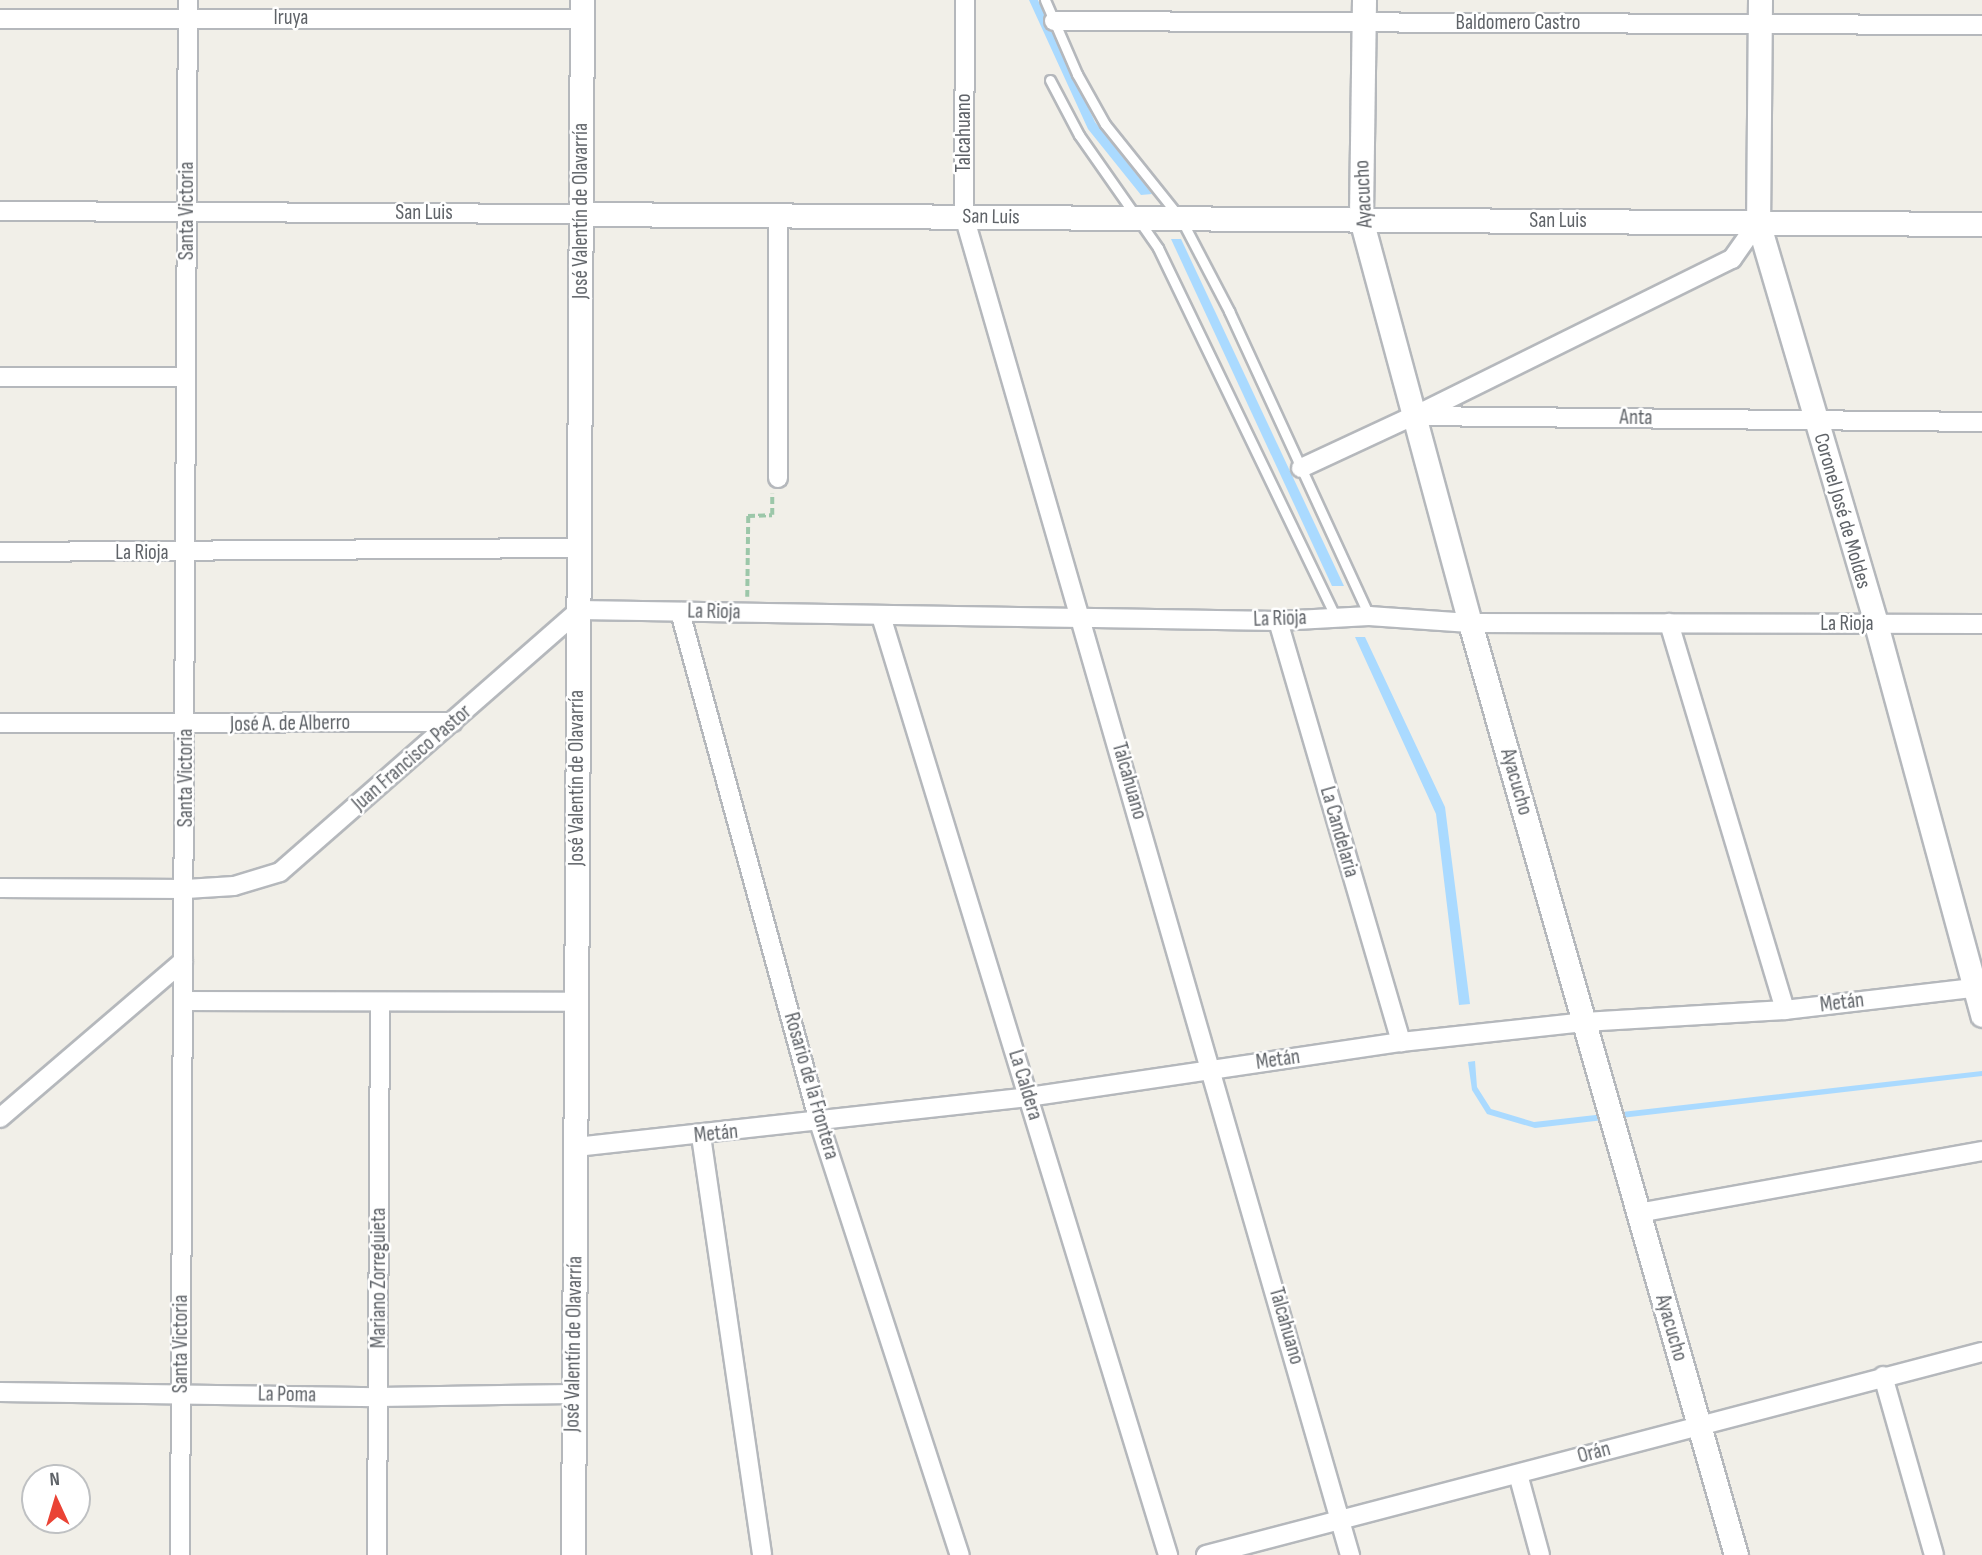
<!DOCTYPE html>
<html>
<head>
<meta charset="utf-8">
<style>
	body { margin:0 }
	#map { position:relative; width:1982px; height:1555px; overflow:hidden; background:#f1efe8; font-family:"Sofia Sans Condensed",sans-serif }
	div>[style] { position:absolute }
	.water>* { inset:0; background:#aadaff }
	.path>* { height:3.5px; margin-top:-1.75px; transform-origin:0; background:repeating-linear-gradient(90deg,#9cc7a9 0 7px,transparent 0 10.5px) }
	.roads { filter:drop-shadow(2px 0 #b5b8bc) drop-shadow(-2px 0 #b5b8bc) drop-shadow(0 2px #b5b8bc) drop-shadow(0 -2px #b5b8bc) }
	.service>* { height:9px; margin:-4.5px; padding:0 4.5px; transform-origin:4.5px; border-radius:4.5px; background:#fff }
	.minor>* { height:18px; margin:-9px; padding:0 9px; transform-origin:9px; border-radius:9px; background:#fff }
	.tertiary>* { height:23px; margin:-11.5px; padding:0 11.5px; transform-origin:11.5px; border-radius:11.5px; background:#fff }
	span { translate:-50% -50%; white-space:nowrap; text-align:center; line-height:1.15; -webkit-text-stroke:5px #fff; paint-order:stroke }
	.street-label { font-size:21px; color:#5f6368 }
	.north { position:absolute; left:21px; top:1464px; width:70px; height:70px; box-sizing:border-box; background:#fff; border:2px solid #bfc1c3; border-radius:50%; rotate:356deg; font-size:19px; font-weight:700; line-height:28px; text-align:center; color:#5f6368 }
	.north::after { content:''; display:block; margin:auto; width:24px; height:32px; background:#ea4335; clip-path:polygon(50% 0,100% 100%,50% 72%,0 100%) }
</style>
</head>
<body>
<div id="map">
	<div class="water">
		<i style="clip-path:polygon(1029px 0,1038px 0,1095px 122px,1152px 194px,1141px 195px,1088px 129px)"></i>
		<i style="clip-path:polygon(1171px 239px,1181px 239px,1344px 586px,1332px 586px)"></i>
		<i style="clip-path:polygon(1355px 637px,1365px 637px,1445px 807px,1470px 1004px,1459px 1005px,1436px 814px)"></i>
		<i style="clip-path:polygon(1475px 1061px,1477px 1087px,1491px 1109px,1534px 1122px,1982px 1071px,1982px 1076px,1535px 1128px,1487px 1114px,1472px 1090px,1468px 1062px)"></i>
	</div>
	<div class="path">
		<i style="left:747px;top:597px;width:81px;rotate:-89.3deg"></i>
		<i style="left:748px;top:516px;width:24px;rotate:-2deg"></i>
		<i style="left:772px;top:515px;width:21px;rotate:-90deg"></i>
	</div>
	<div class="roads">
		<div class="service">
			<i style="left:1045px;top:0;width:81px;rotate:66.6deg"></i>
			<i style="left:1077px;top:74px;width:57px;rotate:60.8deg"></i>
			<i style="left:1105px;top:124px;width:122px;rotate:51.3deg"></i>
			<i style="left:1181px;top:219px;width:104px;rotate:62.4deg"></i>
			<i style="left:1229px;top:311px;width:336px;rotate:65.3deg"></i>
			<i style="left:1050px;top:80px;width:62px;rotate:62.2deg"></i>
			<i style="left:1079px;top:135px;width:138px;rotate:55deg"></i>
			<i style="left:1158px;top:248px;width:408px;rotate:64.3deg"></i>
		</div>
		<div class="minor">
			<i style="left:965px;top:0;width:216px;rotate:90.3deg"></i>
			<i style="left:964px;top:216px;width:1394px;rotate:73.92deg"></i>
			<i style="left:0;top:19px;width:582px"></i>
			<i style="left:1054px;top:21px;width:928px;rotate:0.25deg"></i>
			<i style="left:0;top:211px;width:580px;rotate:0.3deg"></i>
			<i style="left:0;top:377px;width:185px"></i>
			<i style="left:1418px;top:414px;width:350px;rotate:-26.3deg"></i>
			<i style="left:1732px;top:259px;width:45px;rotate:-54.9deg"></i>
			<i style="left:1301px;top:468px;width:123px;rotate:-24.9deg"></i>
			<i style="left:1413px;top:416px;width:569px;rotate:0.6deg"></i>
			<i style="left:778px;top:478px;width:262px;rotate:-90deg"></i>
			<i style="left:0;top:552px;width:578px;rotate:-0.4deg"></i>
			<i style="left:680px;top:612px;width:529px;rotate:74.75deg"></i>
			<i style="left:819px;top:1122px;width:455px;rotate:72deg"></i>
			<i style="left:881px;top:616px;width:982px;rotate:73deg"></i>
			<i style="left:1278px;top:621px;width:439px;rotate:73.7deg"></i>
			<i style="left:1669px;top:623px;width:404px;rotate:73.3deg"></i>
			<i style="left:0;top:723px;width:453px;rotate:-0.1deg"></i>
			<i style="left:0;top:888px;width:186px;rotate:0.3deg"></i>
			<i style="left:186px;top:889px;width:48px;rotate:-3.6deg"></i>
			<i style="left:234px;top:886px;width:48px;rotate:-16.9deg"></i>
			<i style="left:280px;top:872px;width:398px;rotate:-41.2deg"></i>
			<i style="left:579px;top:610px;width:699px;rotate:0.9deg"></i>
			<i style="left:1278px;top:621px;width:91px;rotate:-3.1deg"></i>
			<i style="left:1369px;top:616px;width:101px;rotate:4deg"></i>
			<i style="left:1470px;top:623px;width:512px;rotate:0.11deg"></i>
			<i style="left:184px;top:1001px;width:392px;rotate:0.1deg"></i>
			<i style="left:0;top:1118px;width:241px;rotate:-40.6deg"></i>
			<i style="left:701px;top:1136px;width:423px;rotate:81.7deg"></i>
			<i style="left:576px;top:1147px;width:455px;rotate:-6.3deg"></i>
			<i style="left:1028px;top:1097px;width:377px;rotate:-8.4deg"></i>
			<i style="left:1401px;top:1042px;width:184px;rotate:-6.2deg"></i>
			<i style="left:1584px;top:1022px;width:201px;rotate:-3.4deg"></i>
			<i style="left:1785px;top:1010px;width:198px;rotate:-6.7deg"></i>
			<i style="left:1638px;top:1213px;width:350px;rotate:-10.2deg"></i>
			<i style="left:1883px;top:1376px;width:186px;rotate:74.1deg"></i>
			<i style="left:0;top:1392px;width:379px;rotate:0.8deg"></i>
			<i style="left:379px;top:1397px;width:194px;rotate:-0.9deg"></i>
			<i style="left:1518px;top:1474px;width:84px;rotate:74.8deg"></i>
			<i style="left:180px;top:1555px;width:1555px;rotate:-89.71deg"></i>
			<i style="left:377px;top:1555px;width:553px;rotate:-89.69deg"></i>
			<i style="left:1206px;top:1555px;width:802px;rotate:-14.66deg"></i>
		</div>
		<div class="tertiary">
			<i style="left:1364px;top:0;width:219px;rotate:90.8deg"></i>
			<i style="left:1361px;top:219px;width:418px;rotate:74.9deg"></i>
			<i style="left:1470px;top:623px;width:969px;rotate:74.07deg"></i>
			<i style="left:1760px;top:0;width:222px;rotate:90.5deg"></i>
			<i style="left:1758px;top:222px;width:419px;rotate:73.6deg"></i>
			<i style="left:1876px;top:624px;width:405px;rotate:74.8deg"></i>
			<i style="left:580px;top:214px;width:1402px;rotate:0.41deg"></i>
			<i style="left:573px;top:1555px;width:1555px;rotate:-89.67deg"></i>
		</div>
	</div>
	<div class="street-label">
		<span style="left:291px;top:18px">Iruya</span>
		<span style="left:1518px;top:23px">Baldomero Castro</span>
		<span style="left:964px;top:133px;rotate:-90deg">Talcahuano</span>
		<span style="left:1364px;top:194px;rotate:-93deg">Ayacucho</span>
		<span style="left:187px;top:211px;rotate:-90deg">Santa Victoria</span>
		<span style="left:581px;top:211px;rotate:-90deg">José Valentín de Olavarría</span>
		<span style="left:424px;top:213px">San Luis</span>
		<span style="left:991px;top:217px;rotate:1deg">San Luis</span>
		<span style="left:1558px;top:221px">San Luis</span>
		<span style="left:1636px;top:418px;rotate:1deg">Anta</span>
		<span style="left:1842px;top:511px;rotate:74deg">Coronel José de Moldes</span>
		<span style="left:142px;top:553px">La Rioja</span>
		<span style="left:714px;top:612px;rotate:1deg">La Rioja</span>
		<span style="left:1280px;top:619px;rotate:-2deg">La Rioja</span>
		<span style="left:1847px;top:624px">La Rioja</span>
		<span style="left:290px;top:724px;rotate:-1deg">José A. de Alberro</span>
		<span style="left:412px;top:758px;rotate:-41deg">Juan Francisco Pastor</span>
		<span style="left:186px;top:778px;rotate:-90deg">Santa Victoria</span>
		<span style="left:577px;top:778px;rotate:-90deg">José Valentín de Olavarría</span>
		<span style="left:1129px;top:781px;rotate:74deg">Talcahuano</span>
		<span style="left:1516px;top:782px;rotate:74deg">Ayacucho</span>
		<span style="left:1339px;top:832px;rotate:74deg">La Candelaria</span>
		<span style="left:1842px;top:1003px;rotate:-7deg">Metán</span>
		<span style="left:1278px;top:1060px;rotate:-8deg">Metán</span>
		<span style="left:1025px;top:1085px;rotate:73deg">La Caldera</span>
		<span style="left:811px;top:1086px;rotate:74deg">Rosario de la Frontera</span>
		<span style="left:716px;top:1134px;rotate:-6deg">Metán</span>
		<span style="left:379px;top:1278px;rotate:-90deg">Mariano Zorreguieta</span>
		<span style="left:1286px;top:1326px;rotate:74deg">Talcahuano</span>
		<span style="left:1671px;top:1328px;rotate:74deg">Ayacucho</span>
		<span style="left:181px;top:1344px;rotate:-90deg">Santa Victoria</span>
		<span style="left:574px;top:1344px;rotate:-89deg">José Valentín de Olavarría</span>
		<span style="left:287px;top:1395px;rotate:1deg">La Poma</span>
		<span style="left:1594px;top:1453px;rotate:-15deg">Orán</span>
	</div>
	<div class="north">N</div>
</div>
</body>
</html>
